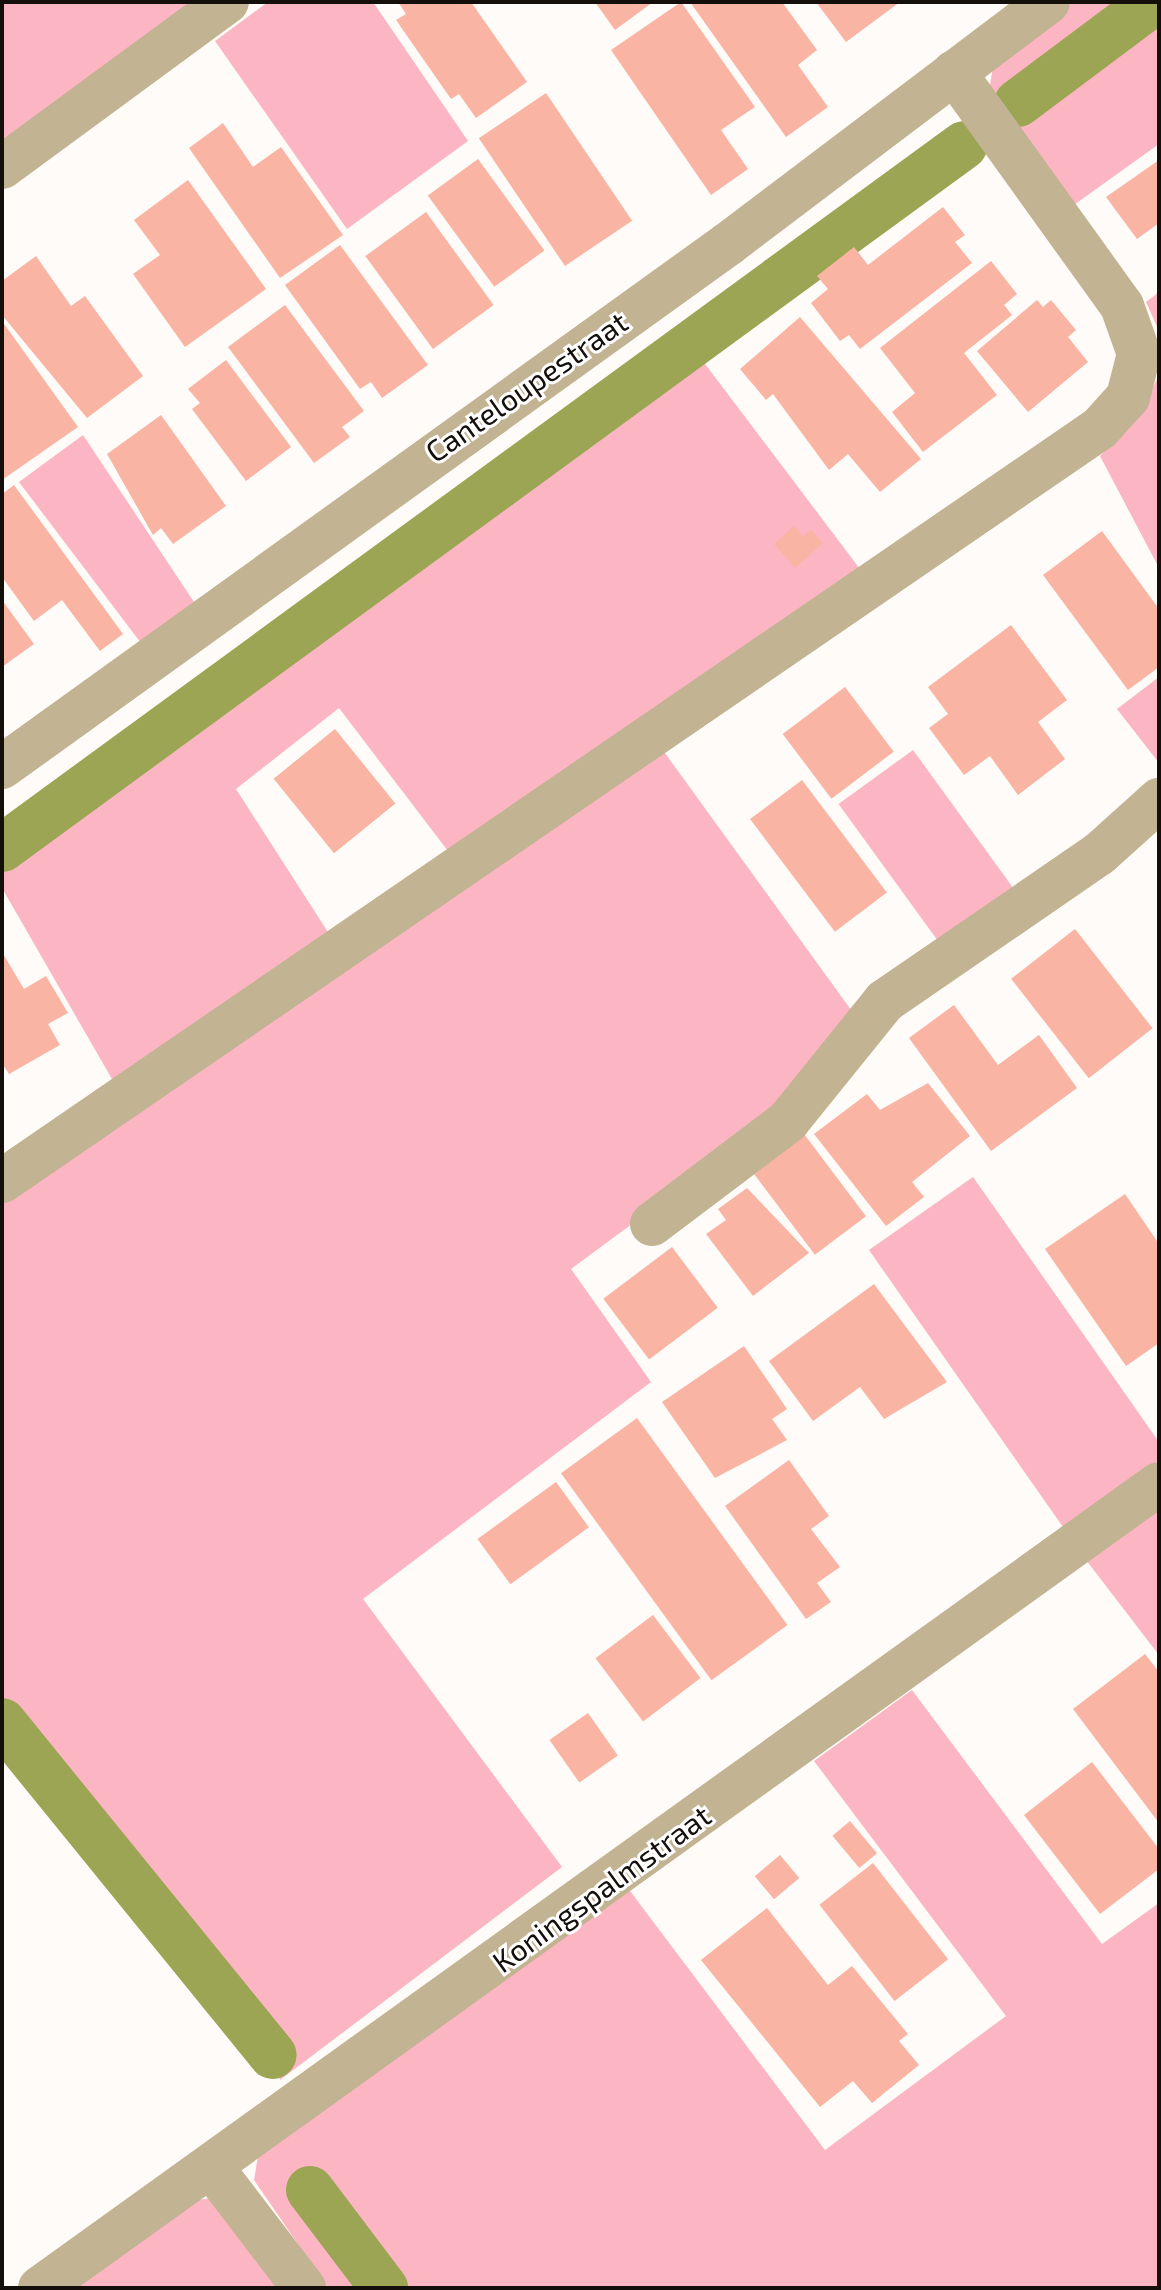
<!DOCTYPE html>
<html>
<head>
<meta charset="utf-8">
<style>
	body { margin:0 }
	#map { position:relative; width:1161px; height:2290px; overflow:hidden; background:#fefbf8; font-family:"Exo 2",sans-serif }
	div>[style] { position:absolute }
	.green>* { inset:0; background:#fcb5c2; transform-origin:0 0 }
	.canal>* { height:48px; margin:-24px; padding:0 24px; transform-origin:24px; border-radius:24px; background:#9ba553 }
	.building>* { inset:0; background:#fab4a3; transform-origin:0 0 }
	.minor>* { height:44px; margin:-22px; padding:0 22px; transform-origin:22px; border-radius:22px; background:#c2b392 }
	span { translate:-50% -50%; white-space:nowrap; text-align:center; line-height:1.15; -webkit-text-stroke:6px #fff; paint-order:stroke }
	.street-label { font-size:30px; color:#140f0b }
	.frame { position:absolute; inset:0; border:4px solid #140f0b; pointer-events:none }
</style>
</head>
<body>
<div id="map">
	<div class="green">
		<i style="clip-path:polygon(2px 2px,200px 2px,2px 150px)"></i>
		<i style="clip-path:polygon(268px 2px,373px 2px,468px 141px,347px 229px,215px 41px)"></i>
		<i style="clip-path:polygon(1073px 2px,1159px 2px,1159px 144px,1071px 207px,989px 91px,994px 60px)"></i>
		<i style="clip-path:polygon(1159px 292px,1159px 331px,1146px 302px)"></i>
		<i style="clip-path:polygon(693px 348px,863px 573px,451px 855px,339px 708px,236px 789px,333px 940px,116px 1086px,2px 888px,2px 848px)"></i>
		<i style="clip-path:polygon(1159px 375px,1159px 568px,1100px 456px,1141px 411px)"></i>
		<i style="clip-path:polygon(83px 435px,198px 608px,144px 647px,19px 482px)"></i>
		<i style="clip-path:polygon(1159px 677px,1159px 763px,1117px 709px)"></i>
		<i style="clip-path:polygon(662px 749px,854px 1014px,771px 1121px,571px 1269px,651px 1382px,363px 1599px,562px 1867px,280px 2080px,272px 2055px,2px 1722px,2px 1196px)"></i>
		<i style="left:913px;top:750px;width:172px;height:92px;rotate:54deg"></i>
		<i style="clip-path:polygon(973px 1177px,1159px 1442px,1159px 1460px,1063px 1527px,869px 1250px)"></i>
		<i style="clip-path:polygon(1159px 1507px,1159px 1655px,1086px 1560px)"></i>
		<i style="clip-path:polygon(912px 1690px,1102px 1944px,1159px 1903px,1159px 2288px,328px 2288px,254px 2180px,258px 2156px,627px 1887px,825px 2150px,1006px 2016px,814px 1761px)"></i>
		<i style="clip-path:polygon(210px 2198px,283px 2288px,74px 2288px,193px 2201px)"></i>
	</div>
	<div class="canal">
		<i style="left:1018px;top:103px;width:169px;rotate:-36.8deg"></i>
		<i style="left:2px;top:848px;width:1191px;rotate:-36.16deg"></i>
		<i style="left:2px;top:1722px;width:429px;rotate:50.9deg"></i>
		<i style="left:310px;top:2190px;width:123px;rotate:52.9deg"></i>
	</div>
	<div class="building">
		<i style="clip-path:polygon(398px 2px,471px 2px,527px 82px,476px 118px,459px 94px,451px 99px,396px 20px,406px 14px)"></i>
		<i style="clip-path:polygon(595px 2px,653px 2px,615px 30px)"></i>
		<i style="clip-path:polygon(681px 2px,755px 107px,721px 130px,748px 169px,711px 195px,611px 50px)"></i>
		<i style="clip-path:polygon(690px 2px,782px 2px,817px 50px,798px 65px,828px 107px,786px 137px)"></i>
		<i style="clip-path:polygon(816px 2px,900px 2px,846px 42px)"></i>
		<i style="left:546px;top:93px;width:154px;height:81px;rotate:56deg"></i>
		<i style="clip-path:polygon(223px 123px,253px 167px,281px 147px,343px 235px,280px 278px,189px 148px)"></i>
		<i style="left:478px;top:159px;width:113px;height:62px;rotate:54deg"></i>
		<i style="clip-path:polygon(1159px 160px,1159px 223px,1137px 239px,1106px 197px)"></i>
		<i style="clip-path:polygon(188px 180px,266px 289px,185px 347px,133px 274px,160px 255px,134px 220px)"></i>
		<i style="clip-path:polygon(943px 207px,965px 235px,955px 242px,972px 263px,860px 349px,849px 335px,840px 341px,811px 303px,828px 289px,817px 276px,854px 247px,868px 265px)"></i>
		<i style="left:426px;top:212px;width:115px;height:75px;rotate:54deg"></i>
		<i style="clip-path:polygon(340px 245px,428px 365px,382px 398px,371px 382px,360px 389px,285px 285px)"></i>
		<i style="clip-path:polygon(36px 256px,71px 306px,85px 296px,143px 376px,87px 418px,2px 315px,2px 281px)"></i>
		<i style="clip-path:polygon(991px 261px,1017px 294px,1004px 305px,1012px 315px,964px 353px,997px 395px,923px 452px,892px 412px,915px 393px,880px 348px)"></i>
		<i style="clip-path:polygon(1037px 300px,1043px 307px,1051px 300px,1076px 330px,1068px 337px,1088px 362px,1028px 412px,977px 351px)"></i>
		<i style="clip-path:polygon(285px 305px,364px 411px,342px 427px,350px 437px,314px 463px,228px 347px)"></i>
		<i style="clip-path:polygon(800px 317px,921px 459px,880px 492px,848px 454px,829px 470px,773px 394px,766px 400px,740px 369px)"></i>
		<i style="clip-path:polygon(2px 321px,78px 427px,2px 480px)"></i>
		<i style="clip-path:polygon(226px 360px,291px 447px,246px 481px,192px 409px,200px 403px,188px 389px)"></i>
		<i style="clip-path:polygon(161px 415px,226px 506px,173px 544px,161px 528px,153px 535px,107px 454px)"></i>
		<i style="clip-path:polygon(14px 485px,123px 634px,100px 651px,62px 600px,34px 621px,2px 577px,2px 494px)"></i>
		<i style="clip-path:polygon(794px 526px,803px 537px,811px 529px,823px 543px,795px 568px,774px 544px)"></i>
		<i style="clip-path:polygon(1102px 531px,1159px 609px,1159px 667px,1128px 690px,1043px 575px)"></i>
		<i style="clip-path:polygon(2px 600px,34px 644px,2px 667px)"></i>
		<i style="clip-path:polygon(1011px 625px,1067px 700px,1038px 722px,1065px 759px,1018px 795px,990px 756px,964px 775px,929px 728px,948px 714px,928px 687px)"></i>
		<i style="left:845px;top:687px;width:81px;height:78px;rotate:53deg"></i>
		<i style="left:335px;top:729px;width:96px;height:79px;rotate:51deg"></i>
		<i style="left:802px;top:780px;width:141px;height:65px;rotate:53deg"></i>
		<i style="left:1075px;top:929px;width:126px;height:81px;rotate:52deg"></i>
		<i style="clip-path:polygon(2px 952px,24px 989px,46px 976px,68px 1013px,48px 1024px,60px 1045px,9px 1074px,2px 1063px)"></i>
		<i style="clip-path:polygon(954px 1005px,998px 1065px,1039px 1035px,1077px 1088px,991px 1151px,909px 1038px)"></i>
		<i style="clip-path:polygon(928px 1083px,970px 1136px,912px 1182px,924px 1197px,886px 1226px,814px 1134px,867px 1094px,880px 1110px)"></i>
		<i style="left:804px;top:1134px;width:103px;height:64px;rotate:53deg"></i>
		<i style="clip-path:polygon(747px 1188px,809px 1253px,753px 1296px,706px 1234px,726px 1220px,718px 1209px)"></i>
		<i style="clip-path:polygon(1125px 1194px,1159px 1244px,1159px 1343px,1126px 1366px,1045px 1249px)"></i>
		<i style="left:672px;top:1247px;width:76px;height:86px;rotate:53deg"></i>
		<i style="clip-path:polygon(874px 1284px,947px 1382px,884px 1419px,860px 1387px,813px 1421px,769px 1361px)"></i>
		<i style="clip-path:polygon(744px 1346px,787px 1409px,772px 1419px,787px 1440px,715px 1478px,662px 1402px)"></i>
		<i style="left:637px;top:1418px;width:256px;height:94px;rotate:54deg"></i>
		<i style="clip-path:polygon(789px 1460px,829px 1516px,811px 1529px,840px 1567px,817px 1583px,831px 1602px,806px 1619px,725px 1506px)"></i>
		<i style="left:556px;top:1482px;width:56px;height:97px;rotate:54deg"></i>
		<i style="left:653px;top:1615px;width:79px;height:72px;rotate:53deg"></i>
		<i style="clip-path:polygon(1145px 1654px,1159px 1672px,1159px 1823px,1073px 1709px)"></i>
		<i style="left:588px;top:1713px;width:52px;height:47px;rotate:55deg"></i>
		<i style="clip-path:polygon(1092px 1762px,1159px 1849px,1159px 1869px,1100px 1914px,1024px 1815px)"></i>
		<i style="left:850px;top:1821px;width:42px;height:23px;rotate:50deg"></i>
		<i style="left:780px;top:1855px;width:30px;height:33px;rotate:50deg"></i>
		<i style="left:873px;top:1863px;width:122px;height:68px;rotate:52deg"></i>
		<i style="clip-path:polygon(767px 1908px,828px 1985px,852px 1966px,908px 2034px,899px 2041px,919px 2065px,872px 2103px,853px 2081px,820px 2107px,701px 1960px)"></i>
	</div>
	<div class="minor">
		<i style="left:2px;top:167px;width:279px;rotate:-36.3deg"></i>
		<i style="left:2px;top:767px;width:895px;rotate:-35.77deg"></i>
		<i style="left:728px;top:244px;width:401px;rotate:-37.1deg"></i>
		<i style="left:2px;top:1181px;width:1331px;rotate:-34.44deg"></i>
		<i style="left:1100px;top:428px;width:42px;rotate:-47.9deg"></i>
		<i style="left:1128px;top:397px;width:44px;rotate:-75.7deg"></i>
		<i style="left:1139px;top:354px;width:51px;rotate:-109.5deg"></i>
		<i style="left:1122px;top:306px;width:288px;rotate:-125.7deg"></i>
		<i style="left:652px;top:1224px;width:171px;rotate:-37.1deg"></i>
		<i style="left:788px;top:1121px;width:154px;rotate:-51.1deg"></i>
		<i style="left:885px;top:1001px;width:260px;rotate:-34.5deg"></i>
		<i style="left:1099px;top:854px;width:81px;rotate:-42deg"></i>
		<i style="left:213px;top:2169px;width:150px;rotate:52.6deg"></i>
		<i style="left:40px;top:2288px;width:1378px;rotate:-35.7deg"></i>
	</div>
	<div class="street-label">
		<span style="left:526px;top:386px;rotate:-35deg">Canteloupestraat</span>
		<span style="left:601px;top:1888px;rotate:-36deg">Koningspalmstraat</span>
	</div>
	<div class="frame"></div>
</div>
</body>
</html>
